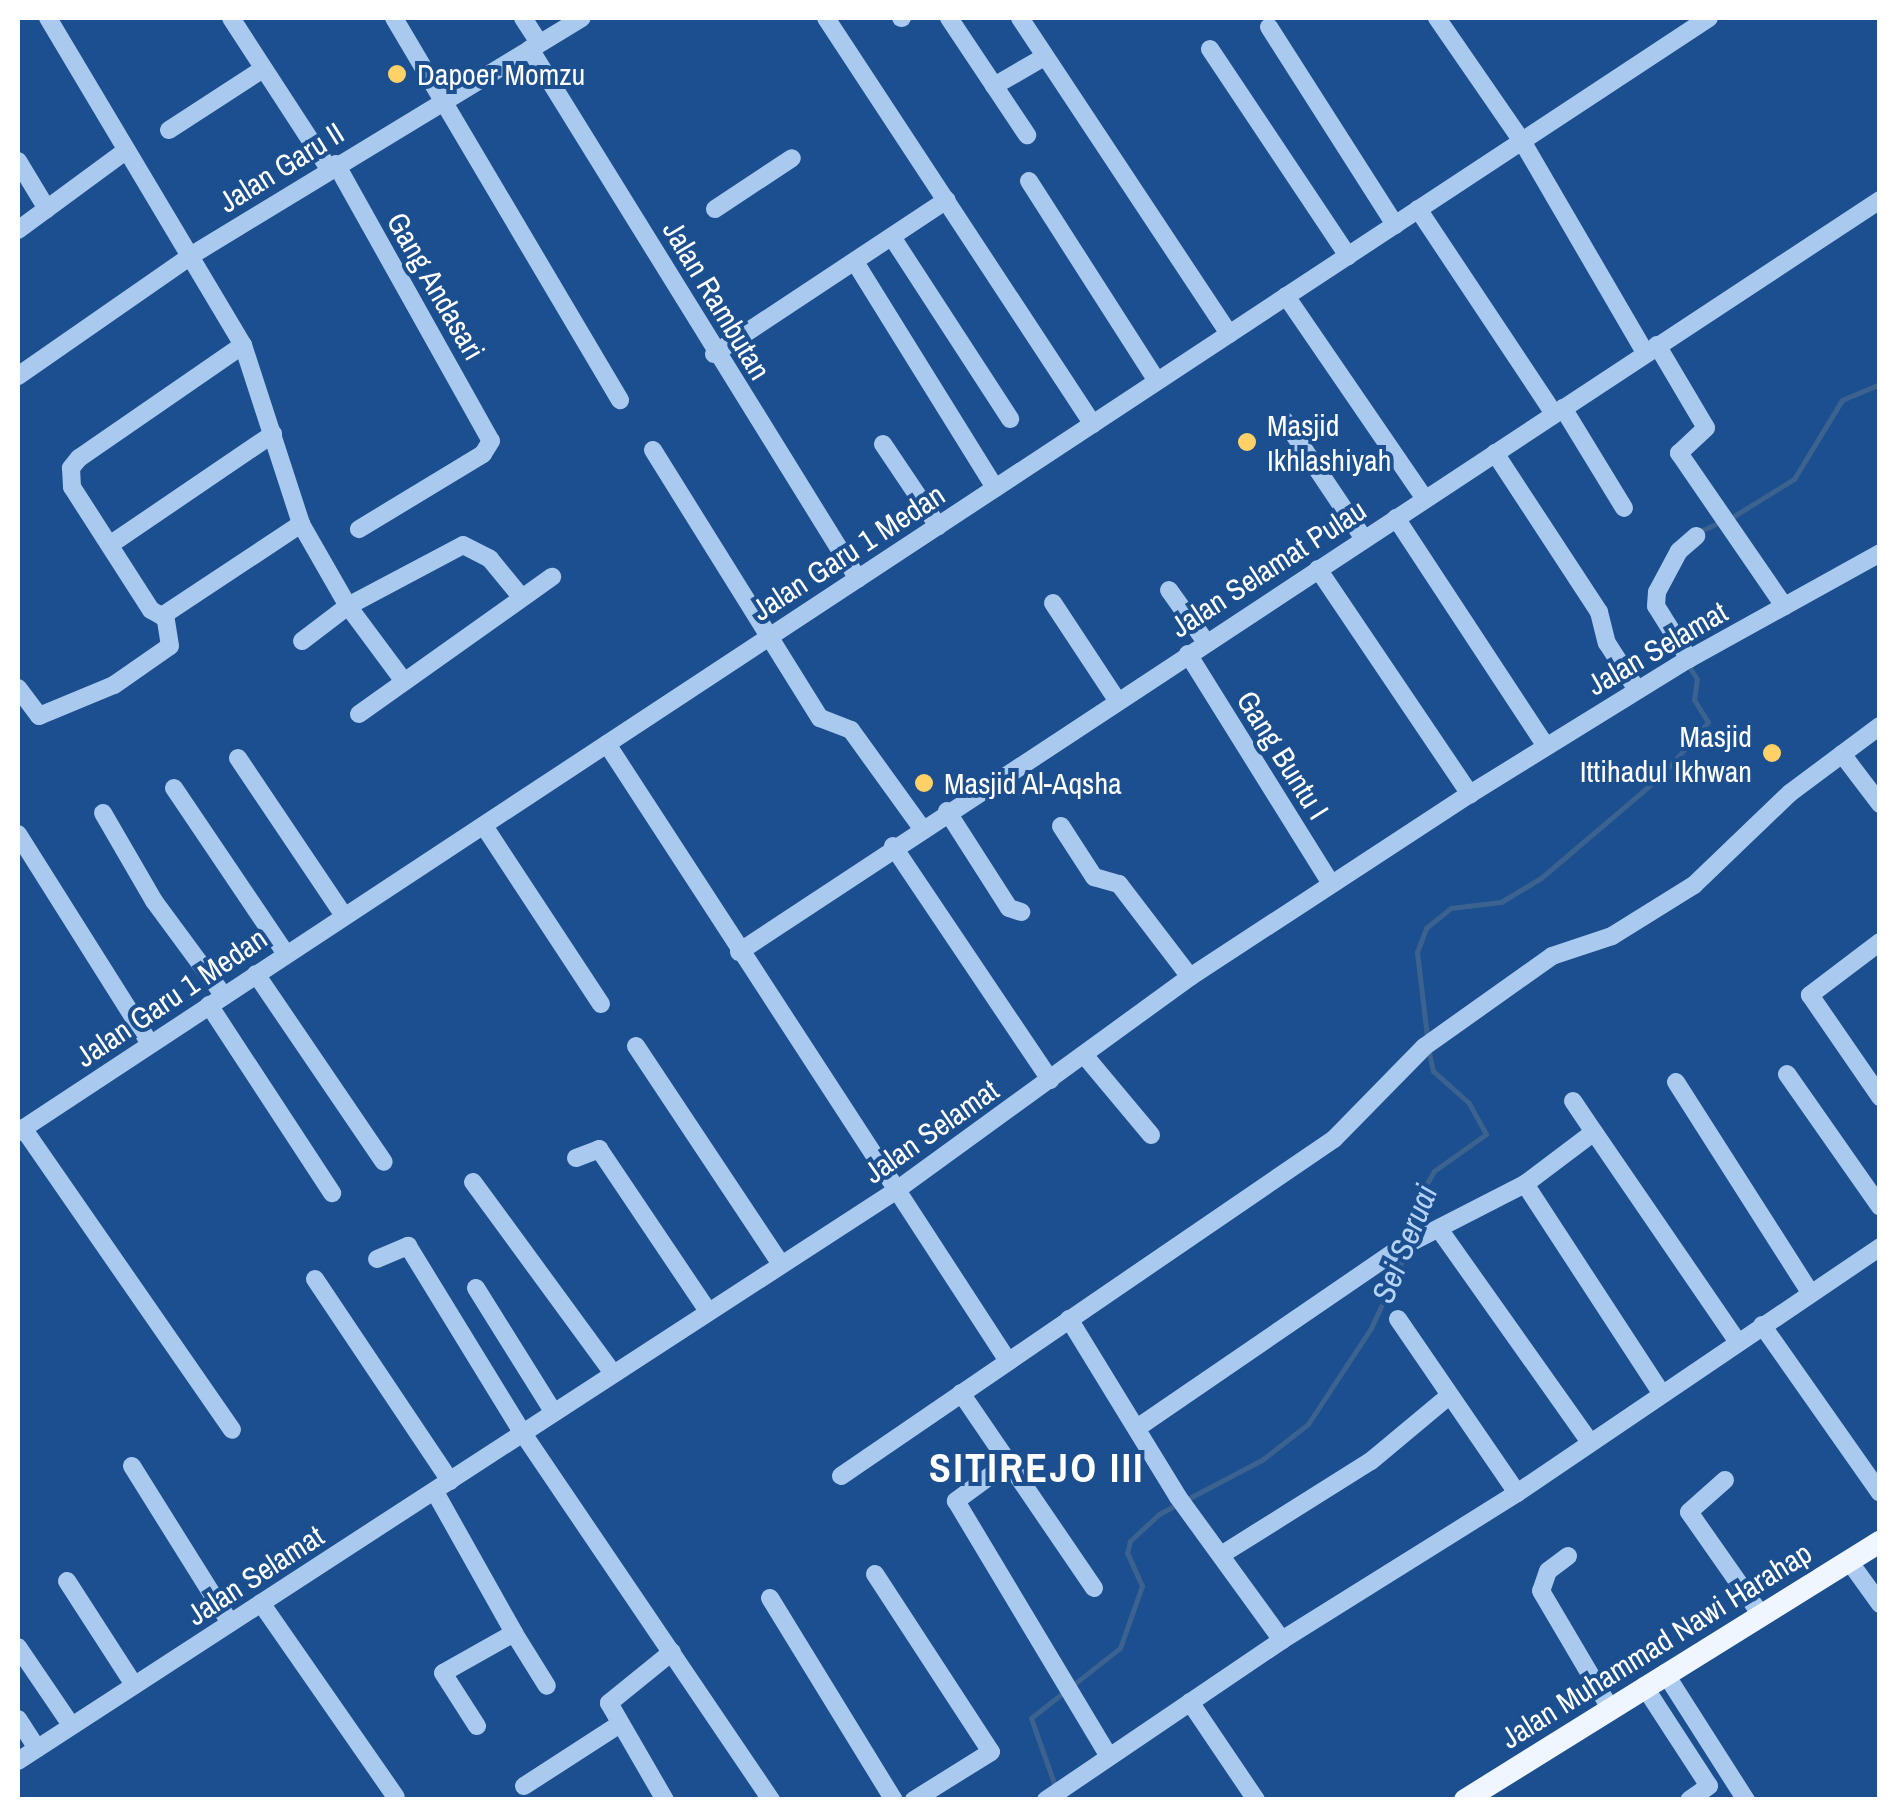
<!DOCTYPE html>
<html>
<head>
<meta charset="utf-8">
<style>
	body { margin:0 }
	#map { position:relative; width:1897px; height:1817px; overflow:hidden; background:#1b4f8f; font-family:"Archivo Narrow",sans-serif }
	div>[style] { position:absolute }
	.stream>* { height:5px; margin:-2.5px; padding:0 2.5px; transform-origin:2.5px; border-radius:2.5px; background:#3c6290 }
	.minor>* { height:18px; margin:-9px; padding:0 9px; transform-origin:9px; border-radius:9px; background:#a9c9ee }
	.major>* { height:22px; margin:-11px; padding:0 11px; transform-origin:11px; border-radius:11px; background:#f0f6ff }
	.dots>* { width:28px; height:28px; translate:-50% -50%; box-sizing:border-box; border:5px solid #1b4f8f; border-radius:50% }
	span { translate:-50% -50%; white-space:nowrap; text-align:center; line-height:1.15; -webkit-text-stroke:8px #1b4f8f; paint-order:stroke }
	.poi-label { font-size:30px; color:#fff }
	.left { translate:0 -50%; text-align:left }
	.right { translate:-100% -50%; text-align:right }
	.street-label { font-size:30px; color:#fff }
	.water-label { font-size:32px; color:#b5d3f5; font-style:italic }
	.district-label { font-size:40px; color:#fff; font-weight:700; letter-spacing:2.5px }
	.frame { position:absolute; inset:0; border:20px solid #fff; pointer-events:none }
</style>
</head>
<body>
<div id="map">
	<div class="stream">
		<i style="left:1734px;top:516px;width:70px;rotate:-31.7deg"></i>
		<i style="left:1794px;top:479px;width:92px;rotate:-58.7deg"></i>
		<i style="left:1842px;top:400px;width:41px;rotate:-22.8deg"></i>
		<i style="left:1698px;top:532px;width:22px;rotate:-24deg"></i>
		<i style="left:1427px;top:1036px;width:85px;rotate:-96.8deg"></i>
		<i style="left:1417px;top:952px;width:26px;rotate:-69deg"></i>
		<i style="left:1426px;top:928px;width:32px;rotate:-39deg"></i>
		<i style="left:1451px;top:908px;width:50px;rotate:-6.8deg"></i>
		<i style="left:1501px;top:902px;width:47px;rotate:-31deg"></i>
		<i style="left:1541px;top:878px;width:159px;rotate:-40.4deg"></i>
		<i style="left:1662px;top:775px;width:70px;rotate:-49deg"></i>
		<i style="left:1708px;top:722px;width:26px;rotate:-122deg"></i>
		<i style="left:1694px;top:700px;width:21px;rotate:-82deg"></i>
		<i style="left:1697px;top:679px;width:17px;rotate:-123deg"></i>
		<i style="left:1409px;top:1239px;width:30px;rotate:-84deg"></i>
		<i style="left:1412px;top:1209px;width:44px;rotate:-59.9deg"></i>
		<i style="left:1434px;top:1171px;width:64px;rotate:-35.4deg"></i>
		<i style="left:1486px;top:1134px;width:35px;rotate:-119deg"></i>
		<i style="left:1469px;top:1103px;width:48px;rotate:-138.4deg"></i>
		<i style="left:1433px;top:1071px;width:19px;rotate:-102deg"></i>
		<i style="left:1055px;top:1786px;width:72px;rotate:-109.4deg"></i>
		<i style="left:1031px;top:1718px;width:113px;rotate:-38.2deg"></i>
		<i style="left:1120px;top:1648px;width:66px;rotate:-70.5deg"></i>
		<i style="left:1142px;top:1586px;width:36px;rotate:-114deg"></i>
		<i style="left:1127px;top:1553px;width:12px;rotate:-76deg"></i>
		<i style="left:1130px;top:1541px;width:40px;rotate:-43deg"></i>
		<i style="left:1159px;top:1514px;width:116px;rotate:-27.7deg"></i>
		<i style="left:1262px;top:1460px;width:58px;rotate:-38deg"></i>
		<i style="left:1308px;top:1424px;width:115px;rotate:-56.7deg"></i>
		<i style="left:1371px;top:1328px;width:86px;rotate:-65.2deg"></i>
	</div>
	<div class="minor">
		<i style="left:48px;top:18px;width:381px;rotate:59.2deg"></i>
		<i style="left:243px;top:345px;width:188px;rotate:72deg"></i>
		<i style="left:301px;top:524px;width:95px;rotate:60.2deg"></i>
		<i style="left:348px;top:606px;width:92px;rotate:53.4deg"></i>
		<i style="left:231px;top:18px;width:180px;rotate:57deg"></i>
		<i style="left:394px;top:18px;width:444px;rotate:59.4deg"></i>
		<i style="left:523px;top:18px;width:30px;rotate:57deg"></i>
		<i style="left:826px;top:18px;width:486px;rotate:56.7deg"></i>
		<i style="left:901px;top:18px;width:1px"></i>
		<i style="left:949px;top:18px;width:141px;rotate:56.3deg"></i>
		<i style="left:1020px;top:18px;width:379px;rotate:56.5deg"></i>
		<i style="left:1437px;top:18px;width:150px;rotate:55.4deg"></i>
		<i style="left:1522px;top:141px;width:244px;rotate:59.8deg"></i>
		<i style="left:1269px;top:27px;width:235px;rotate:57.5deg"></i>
		<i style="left:530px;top:49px;width:623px;rotate:58.25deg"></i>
		<i style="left:1210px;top:49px;width:249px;rotate:56.3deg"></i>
		<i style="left:994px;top:86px;width:58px;rotate:-30.1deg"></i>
		<i style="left:169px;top:130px;width:112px;rotate:-33deg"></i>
		<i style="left:18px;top:161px;width:56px;rotate:58.9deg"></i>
		<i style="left:336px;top:164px;width:317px;rotate:60.8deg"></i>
		<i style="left:491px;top:441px;width:15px;rotate:122deg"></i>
		<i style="left:483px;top:454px;width:145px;rotate:148.8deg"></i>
		<i style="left:1029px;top:181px;width:237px;rotate:57.4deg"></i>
		<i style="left:715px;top:209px;width:92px;rotate:-33.5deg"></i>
		<i style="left:1418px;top:209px;width:246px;rotate:56.4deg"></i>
		<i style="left:18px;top:230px;width:132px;rotate:-36.3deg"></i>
		<i style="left:892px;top:237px;width:217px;rotate:57deg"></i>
		<i style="left:855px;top:262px;width:266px;rotate:58.2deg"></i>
		<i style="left:1286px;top:296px;width:246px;rotate:55.6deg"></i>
		<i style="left:243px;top:345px;width:199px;rotate:145.4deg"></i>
		<i style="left:79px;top:458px;width:13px;rotate:129deg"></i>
		<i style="left:71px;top:468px;width:19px;rotate:87deg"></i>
		<i style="left:72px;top:487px;width:146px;rotate:57.3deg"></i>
		<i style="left:151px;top:610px;width:13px;rotate:29deg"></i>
		<i style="left:162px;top:616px;width:167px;rotate:-33.5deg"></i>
		<i style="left:1657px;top:345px;width:96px;rotate:59.4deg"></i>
		<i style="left:1706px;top:428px;width:37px;rotate:137deg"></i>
		<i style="left:1679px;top:453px;width:186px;rotate:55.5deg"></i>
		<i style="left:714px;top:354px;width:279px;rotate:-33.5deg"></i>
		<i style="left:18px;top:376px;width:212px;rotate:-34.8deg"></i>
		<i style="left:192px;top:255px;width:456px;rotate:-31.3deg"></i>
		<i style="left:1563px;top:408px;width:117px;rotate:58.6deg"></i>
		<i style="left:1285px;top:421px;width:142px;rotate:56.2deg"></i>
		<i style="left:883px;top:444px;width:99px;rotate:56.1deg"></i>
		<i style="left:653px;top:450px;width:316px;rotate:58.1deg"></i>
		<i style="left:820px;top:718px;width:33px;rotate:21deg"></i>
		<i style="left:851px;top:730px;width:120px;rotate:54.2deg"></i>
		<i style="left:1495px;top:453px;width:190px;rotate:56.8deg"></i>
		<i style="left:1599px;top:612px;width:32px;rotate:76deg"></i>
		<i style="left:1607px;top:643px;width:56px;rotate:57.4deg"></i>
		<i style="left:1396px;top:518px;width:273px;rotate:56.7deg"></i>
		<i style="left:111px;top:544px;width:196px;rotate:-34.2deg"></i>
		<i style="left:1318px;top:569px;width:272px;rotate:56deg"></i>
		<i style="left:1169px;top:590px;width:64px;rotate:54.6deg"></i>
		<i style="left:1053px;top:603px;width:116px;rotate:56.6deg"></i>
		<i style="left:302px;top:641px;width:58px;rotate:-37.3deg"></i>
		<i style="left:348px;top:606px;width:130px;rotate:-27.9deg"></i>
		<i style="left:463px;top:545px;width:30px;rotate:27deg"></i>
		<i style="left:490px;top:559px;width:50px;rotate:50.6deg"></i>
		<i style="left:1188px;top:654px;width:271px;rotate:58.1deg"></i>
		<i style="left:1689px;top:659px;width:62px;rotate:-121.9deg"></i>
		<i style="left:1656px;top:606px;width:14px;rotate:-86deg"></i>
		<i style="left:1657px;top:592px;width:47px;rotate:-61.8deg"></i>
		<i style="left:1679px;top:551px;width:23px;rotate:-41deg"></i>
		<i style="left:18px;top:688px;width:35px;rotate:53deg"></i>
		<i style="left:39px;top:716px;width:81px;rotate:-22.5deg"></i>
		<i style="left:114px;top:685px;width:68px;rotate:-34.9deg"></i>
		<i style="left:170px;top:646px;width:32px;rotate:-99deg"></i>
		<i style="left:359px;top:714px;width:237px;rotate:-35.4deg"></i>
		<i style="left:607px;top:744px;width:736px;rotate:56.98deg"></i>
		<i style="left:1842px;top:754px;width:63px;rotate:52.8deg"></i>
		<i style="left:238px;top:758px;width:190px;rotate:56.1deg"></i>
		<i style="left:174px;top:788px;width:200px;rotate:56deg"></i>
		<i style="left:947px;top:811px;width:115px;rotate:57.4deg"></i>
		<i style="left:1009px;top:908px;width:13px;rotate:18deg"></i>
		<i style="left:103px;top:813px;width:102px;rotate:59.9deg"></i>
		<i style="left:154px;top:901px;width:118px;rotate:53.6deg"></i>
		<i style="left:484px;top:826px;width:213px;rotate:56.7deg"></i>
		<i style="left:1061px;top:826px;width:61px;rotate:57.1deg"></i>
		<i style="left:1094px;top:877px;width:26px;rotate:16deg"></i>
		<i style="left:1119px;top:884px;width:117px;rotate:52.6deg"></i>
		<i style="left:18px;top:834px;width:248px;rotate:57.8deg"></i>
		<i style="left:893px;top:846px;width:282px;rotate:56.1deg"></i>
		<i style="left:1880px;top:942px;width:88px;rotate:142.9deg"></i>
		<i style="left:1810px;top:995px;width:124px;rotate:55.5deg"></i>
		<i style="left:739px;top:952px;width:1367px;rotate:-33.39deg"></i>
		<i style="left:256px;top:974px;width:227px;rotate:55.8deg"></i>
		<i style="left:209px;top:1005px;width:225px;rotate:56.8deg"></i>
		<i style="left:636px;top:1046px;width:262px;rotate:56.4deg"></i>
		<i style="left:1085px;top:1056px;width:103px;rotate:50.1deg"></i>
		<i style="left:1787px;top:1074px;width:162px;rotate:55deg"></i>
		<i style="left:1676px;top:1082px;width:249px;rotate:57.5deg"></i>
		<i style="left:1573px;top:1101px;width:37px;rotate:56deg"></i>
		<i style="left:23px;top:1128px;width:367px;rotate:55.3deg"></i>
		<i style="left:18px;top:1132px;width:2025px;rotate:-33.38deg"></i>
		<i style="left:576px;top:1158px;width:25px;rotate:-21deg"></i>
		<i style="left:599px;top:1149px;width:194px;rotate:56.1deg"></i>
		<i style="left:473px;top:1182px;width:237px;rotate:53.8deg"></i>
		<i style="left:1525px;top:1184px;width:251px;rotate:56.9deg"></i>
		<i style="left:1439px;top:1229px;width:261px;rotate:54.7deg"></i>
		<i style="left:377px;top:1259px;width:34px;rotate:-23deg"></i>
		<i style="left:408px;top:1246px;width:222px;rotate:58.5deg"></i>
		<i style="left:524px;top:1435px;width:441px;rotate:55.9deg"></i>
		<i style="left:315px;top:1279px;width:243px;rotate:56.2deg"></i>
		<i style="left:476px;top:1288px;width:147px;rotate:58deg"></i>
		<i style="left:1069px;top:1319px;width:209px;rotate:58.5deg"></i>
		<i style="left:1178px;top:1497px;width:177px;rotate:54deg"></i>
		<i style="left:1398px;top:1319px;width:211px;rotate:55.6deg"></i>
		<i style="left:1762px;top:1325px;width:205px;rotate:54.9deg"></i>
		<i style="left:961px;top:1393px;width:236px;rotate:55.7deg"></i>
		<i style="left:1137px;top:1428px;width:316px;rotate:-34.4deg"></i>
		<i style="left:1398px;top:1249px;width:143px;rotate:-27.1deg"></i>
		<i style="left:1525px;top:1184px;width:86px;rotate:-37deg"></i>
		<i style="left:1594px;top:1132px;width:253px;rotate:55.6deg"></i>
		<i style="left:1009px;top:1462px;width:66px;rotate:143.7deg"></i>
		<i style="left:956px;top:1501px;width:298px;rotate:59.1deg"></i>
		<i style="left:132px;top:1466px;width:185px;rotate:58deg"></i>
		<i style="left:841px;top:1476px;width:597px;rotate:-34.36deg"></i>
		<i style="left:1334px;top:1139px;width:129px;rotate:-45.6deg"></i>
		<i style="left:1424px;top:1047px;width:157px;rotate:-35.4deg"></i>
		<i style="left:1552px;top:956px;width:63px;rotate:-18.4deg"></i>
		<i style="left:1612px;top:936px;width:97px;rotate:-31.9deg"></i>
		<i style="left:1694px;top:885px;width:133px;rotate:-43.8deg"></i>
		<i style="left:1790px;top:793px;width:112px;rotate:-36.7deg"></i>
		<i style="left:1725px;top:1480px;width:48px;rotate:138.4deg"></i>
		<i style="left:1689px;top:1512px;width:126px;rotate:55deg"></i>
		<i style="left:435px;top:1492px;width:162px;rotate:60.7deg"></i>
		<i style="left:514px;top:1633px;width:81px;rotate:150.6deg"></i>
		<i style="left:443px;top:1673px;width:63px;rotate:57.3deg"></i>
		<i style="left:1221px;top:1555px;width:177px;rotate:-32.1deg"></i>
		<i style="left:1371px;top:1461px;width:102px;rotate:-39.8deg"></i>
		<i style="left:1568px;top:1556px;width:25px;rotate:143deg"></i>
		<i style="left:1548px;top:1571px;width:21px;rotate:109deg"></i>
		<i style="left:1541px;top:1591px;width:136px;rotate:59.5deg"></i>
		<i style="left:1849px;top:1561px;width:53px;rotate:54.2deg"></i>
		<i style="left:875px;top:1574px;width:212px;rotate:56.9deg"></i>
		<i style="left:991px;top:1752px;width:91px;rotate:148.1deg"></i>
		<i style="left:67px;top:1581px;width:124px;rotate:57.2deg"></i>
		<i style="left:770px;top:1598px;width:237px;rotate:58.5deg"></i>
		<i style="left:261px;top:1603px;width:236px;rotate:55.2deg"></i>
		<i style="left:514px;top:1633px;width:62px;rotate:58.1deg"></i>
		<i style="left:18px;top:1647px;width:94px;rotate:55.8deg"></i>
		<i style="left:1665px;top:1673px;width:151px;rotate:57.5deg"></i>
		<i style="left:1644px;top:1686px;width:119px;rotate:57deg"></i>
		<i style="left:1709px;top:1786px;width:24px;rotate:145deg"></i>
		<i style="left:1190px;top:1702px;width:118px;rotate:56deg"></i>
		<i style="left:18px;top:1719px;width:35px;rotate:57deg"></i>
		<i style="left:18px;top:1761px;width:1045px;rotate:-33.01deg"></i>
		<i style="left:894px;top:1192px;width:366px;rotate:-36deg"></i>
		<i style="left:1190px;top:977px;width:334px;rotate:-33.2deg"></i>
		<i style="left:1470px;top:794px;width:257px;rotate:-31.7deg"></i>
		<i style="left:1689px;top:659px;width:218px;rotate:-29deg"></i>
		<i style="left:524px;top:1786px;width:114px;rotate:-32.9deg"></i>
		<i style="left:665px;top:1800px;width:112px;rotate:-120deg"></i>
		<i style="left:609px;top:1703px;width:81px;rotate:-39deg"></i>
		<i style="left:1046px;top:1800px;width:285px;rotate:-34.1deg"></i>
		<i style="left:1282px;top:1640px;width:277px;rotate:-32deg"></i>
		<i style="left:1517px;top:1493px;width:439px;rotate:-34.1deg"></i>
	</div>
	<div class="major">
		<i style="left:1465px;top:1800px;width:489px;rotate:-31.9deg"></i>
	</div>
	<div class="dots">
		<i style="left:397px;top:74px;background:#ffd166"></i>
		<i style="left:1247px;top:442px;background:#ffd166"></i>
		<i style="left:1772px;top:753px;background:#ffd166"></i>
		<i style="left:924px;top:783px;background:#ffd166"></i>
	</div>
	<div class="poi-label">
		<span class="left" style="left:417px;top:74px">Dapoer Momzu</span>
		<span class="left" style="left:1267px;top:442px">Masjid<br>Ikhlashiyah</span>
		<span class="right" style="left:1752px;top:753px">Masjid<br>Ittihadul Ikhwan</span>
		<span class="left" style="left:944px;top:783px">Masjid Al-Aqsha</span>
	</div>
	<div class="street-label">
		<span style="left:281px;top:167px;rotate:-32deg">Jalan Garu II</span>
		<span style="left:436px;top:286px;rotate:60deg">Gang Andasari</span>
		<span style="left:717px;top:300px;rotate:59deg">Jalan Rambutan</span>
		<span style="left:848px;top:552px;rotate:-33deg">Jalan Garu 1 Medan</span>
		<span style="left:1268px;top:568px;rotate:-33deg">Jalan Selamat Pulau</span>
		<span style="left:1657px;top:648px;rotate:-30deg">Jalan Selamat</span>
		<span style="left:1283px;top:755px;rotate:58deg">Gang Buntu I</span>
		<span style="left:171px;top:997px;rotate:-34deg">Jalan Garu 1 Medan</span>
		<span style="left:931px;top:1131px;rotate:-35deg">Jalan Selamat</span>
		<span style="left:255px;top:1575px;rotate:-33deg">Jalan Selamat</span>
		<span style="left:1656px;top:1645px;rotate:-32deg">Jalan Muhammad Nawi Harahap</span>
	</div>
	<div class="water-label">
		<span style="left:1405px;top:1244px;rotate:-68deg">Sei Seruai</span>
	</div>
	<div class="district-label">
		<span style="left:1037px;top:1468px">SITIREJO III</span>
	</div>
	<div class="frame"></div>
</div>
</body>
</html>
